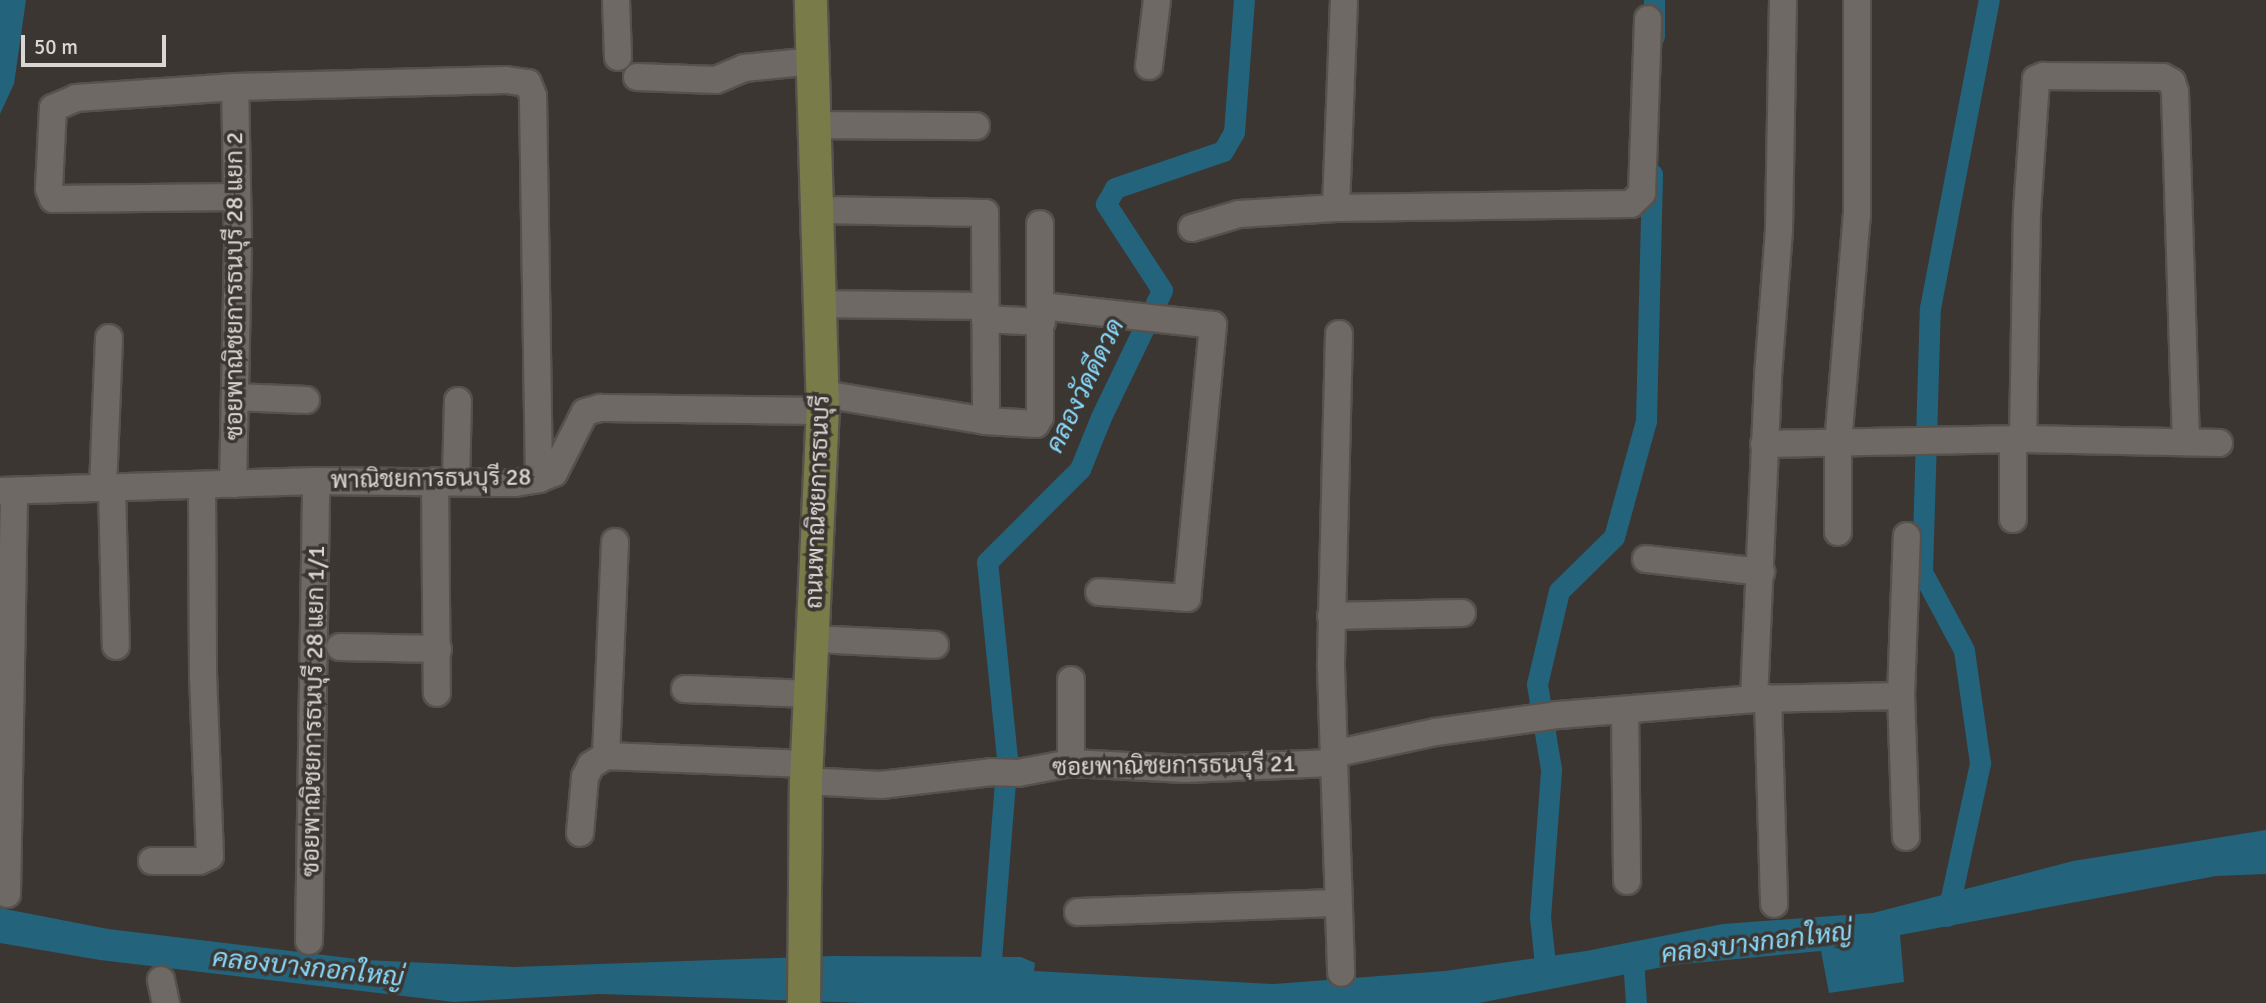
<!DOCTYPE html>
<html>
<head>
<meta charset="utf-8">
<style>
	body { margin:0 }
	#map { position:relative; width:2266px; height:1003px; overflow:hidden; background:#3b3631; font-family:Signika,Sarabun,sans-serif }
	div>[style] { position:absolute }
	.water>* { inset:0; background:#24637c }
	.canal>* { height:21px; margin:-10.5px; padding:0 10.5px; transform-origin:10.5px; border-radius:10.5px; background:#24637c }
	.roads { filter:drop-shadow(2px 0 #55524d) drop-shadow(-2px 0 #55524d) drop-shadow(0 2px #55524d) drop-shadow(0 -2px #55524d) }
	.minor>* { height:26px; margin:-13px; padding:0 13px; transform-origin:13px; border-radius:13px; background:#6e6964 }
	.major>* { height:32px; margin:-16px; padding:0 16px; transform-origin:16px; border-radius:16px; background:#797c49 }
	span { translate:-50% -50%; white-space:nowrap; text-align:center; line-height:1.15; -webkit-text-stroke:7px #3b3631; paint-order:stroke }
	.street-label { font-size:24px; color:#d9d6d3 }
	.water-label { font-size:26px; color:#89dafd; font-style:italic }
	.scale { position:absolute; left:21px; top:35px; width:145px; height:32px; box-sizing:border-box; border:4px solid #d9d6d3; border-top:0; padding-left:9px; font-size:21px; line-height:24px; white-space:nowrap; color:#d9d6d3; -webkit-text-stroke:5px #3b3631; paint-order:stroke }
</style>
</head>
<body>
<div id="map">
	<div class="water">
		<i style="clip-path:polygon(0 0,26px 0,14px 84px,0 114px)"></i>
		<i style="clip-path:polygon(2266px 830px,2266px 874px,2216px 876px,1900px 935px,1904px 982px,1829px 993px,1821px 951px,1673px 965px,1479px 1003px,864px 1003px,600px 994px,454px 1002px,100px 960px,0 943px,0 908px,108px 929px,365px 960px,513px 967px,833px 956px,1021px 957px,1035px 963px,1034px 971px,1274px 984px,1445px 971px,1586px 951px,1723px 924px,1873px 913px,2073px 861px)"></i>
	</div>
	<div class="canal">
		<i style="left:1654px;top:36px;width:36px;rotate:-90deg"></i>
		<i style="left:1947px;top:916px;width:157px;rotate:-77.8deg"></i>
		<i style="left:1980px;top:763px;width:114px;rotate:-98.1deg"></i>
		<i style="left:1964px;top:650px;width:89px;rotate:-118.3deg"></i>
		<i style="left:1922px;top:572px;width:264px;rotate:-88.3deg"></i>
		<i style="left:1930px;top:308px;width:314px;rotate:-79.2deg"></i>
		<i style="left:1633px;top:958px;width:45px;rotate:86.2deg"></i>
		<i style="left:1546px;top:973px;width:56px;rotate:-96.1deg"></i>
		<i style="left:1540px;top:917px;width:148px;rotate:-85.7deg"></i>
		<i style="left:1551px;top:769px;width:86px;rotate:-99.4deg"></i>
		<i style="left:1537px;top:684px;width:96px;rotate:-76.7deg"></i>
		<i style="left:1559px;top:591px;width:77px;rotate:-44.5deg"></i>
		<i style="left:1614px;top:537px;width:120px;rotate:-74.6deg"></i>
		<i style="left:1646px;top:421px;width:247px;rotate:-88.6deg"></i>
		<i style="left:989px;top:985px;width:228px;rotate:-85.5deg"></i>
		<i style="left:1007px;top:758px;width:197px;rotate:-95.8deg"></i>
		<i style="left:987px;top:562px;width:132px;rotate:-45deg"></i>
		<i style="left:1080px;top:469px;width:56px;rotate:-68deg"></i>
		<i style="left:1101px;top:417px;width:141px;rotate:-64.3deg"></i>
		<i style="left:1162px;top:290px;width:103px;rotate:-123.1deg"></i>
		<i style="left:1106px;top:204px;width:18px;rotate:-61deg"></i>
		<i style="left:1115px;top:188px;width:114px;rotate:-18.9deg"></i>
		<i style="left:1223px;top:151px;width:22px;rotate:-60deg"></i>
		<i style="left:1234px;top:132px;width:132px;rotate:-85.7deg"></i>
	</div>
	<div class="roads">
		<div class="minor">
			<i style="left:616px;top:0;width:57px;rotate:88deg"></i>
			<i style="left:1149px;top:66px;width:66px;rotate:-83.1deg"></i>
			<i style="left:637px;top:77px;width:79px;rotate:2.2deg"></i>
			<i style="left:716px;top:80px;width:30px;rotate:-23deg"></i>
			<i style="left:744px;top:68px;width:70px;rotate:-5.7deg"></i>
			<i style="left:816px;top:125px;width:160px;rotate:0.4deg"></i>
			<i style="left:237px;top:197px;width:184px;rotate:179.4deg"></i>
			<i style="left:53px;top:199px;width:11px;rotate:-112deg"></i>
			<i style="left:49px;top:189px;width:81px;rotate:-87.2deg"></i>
			<i style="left:53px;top:108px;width:25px;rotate:-23deg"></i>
			<i style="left:76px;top:98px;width:159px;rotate:-4deg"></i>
			<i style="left:235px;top:87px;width:271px;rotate:-1.5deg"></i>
			<i style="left:506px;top:80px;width:22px;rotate:8deg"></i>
			<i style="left:528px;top:83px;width:14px;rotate:69deg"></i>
			<i style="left:533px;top:96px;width:383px;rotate:89.1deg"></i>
			<i style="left:1336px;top:208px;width:208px;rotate:-87.8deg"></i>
			<i style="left:818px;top:210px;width:167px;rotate:1deg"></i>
			<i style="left:985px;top:213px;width:208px;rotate:89.7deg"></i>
			<i style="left:1192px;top:228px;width:49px;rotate:-16.6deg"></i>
			<i style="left:1239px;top:214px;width:97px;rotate:-3.5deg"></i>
			<i style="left:1336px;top:208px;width:295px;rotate:-0.8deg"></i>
			<i style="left:1631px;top:204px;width:16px;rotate:-45deg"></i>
			<i style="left:1642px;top:193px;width:174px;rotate:-88deg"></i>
			<i style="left:820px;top:304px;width:165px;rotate:0.7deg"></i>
			<i style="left:1042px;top:306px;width:172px;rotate:6.3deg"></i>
			<i style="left:1213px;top:325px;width:274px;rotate:95.4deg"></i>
			<i style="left:1187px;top:598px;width:88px;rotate:-176.1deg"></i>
			<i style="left:985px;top:319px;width:57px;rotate:3deg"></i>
			<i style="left:1339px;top:334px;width:333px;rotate:91.4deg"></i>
			<i style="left:1331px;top:667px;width:306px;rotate:88.1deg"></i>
			<i style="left:823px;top:394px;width:165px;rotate:9.4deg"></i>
			<i style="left:986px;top:421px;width:50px;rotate:3.4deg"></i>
			<i style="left:1036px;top:424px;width:8px;rotate:-60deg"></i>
			<i style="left:1040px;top:417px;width:193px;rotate:-90deg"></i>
			<i style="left:235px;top:397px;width:71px;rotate:2.4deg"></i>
			<i style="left:2023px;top:439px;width:227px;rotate:-89deg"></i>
			<i style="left:2027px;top:212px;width:133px;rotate:-86.1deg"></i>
			<i style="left:2036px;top:79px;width:8px;rotate:-23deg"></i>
			<i style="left:2043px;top:76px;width:120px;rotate:0.5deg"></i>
			<i style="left:2163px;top:77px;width:10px;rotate:29deg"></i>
			<i style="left:2172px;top:82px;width:10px;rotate:73deg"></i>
			<i style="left:2175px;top:92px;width:350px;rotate:88.2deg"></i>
			<i style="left:1764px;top:444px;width:259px;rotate:-1.1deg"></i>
			<i style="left:2023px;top:439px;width:196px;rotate:1.2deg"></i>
			<i style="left:435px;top:481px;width:212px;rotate:89.5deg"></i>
			<i style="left:456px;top:481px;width:80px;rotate:-88.6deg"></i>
			<i style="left:233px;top:484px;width:245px;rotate:-88.8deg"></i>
			<i style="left:238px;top:239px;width:152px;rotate:-91.1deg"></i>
			<i style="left:112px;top:487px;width:159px;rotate:88.6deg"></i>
			<i style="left:103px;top:488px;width:150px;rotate:-87.7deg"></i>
			<i style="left:0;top:491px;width:316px;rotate:-1.8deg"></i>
			<i style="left:316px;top:481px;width:199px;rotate:0.6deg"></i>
			<i style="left:515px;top:483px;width:24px;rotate:-9deg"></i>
			<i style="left:539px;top:479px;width:16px;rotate:-22deg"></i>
			<i style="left:554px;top:473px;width:68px;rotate:-63.1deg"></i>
			<i style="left:585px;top:412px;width:16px;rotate:-15deg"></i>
			<i style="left:600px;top:408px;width:223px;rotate:0.8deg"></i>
			<i style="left:2013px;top:519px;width:79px;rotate:-90deg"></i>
			<i style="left:1838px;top:532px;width:88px;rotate:-90deg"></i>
			<i style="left:1838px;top:444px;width:230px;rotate:-85.3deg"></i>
			<i style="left:1857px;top:215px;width:215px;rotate:-90deg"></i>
			<i style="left:615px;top:542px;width:214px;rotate:92.4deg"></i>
			<i style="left:606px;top:756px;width:201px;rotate:2.3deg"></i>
			<i style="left:1646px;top:559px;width:116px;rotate:6.4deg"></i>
			<i style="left:1331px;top:616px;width:131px;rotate:-1.3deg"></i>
			<i style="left:813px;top:639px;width:122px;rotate:2.8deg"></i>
			<i style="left:340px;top:647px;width:98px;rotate:1.2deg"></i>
			<i style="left:1071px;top:680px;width:83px;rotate:90deg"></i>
			<i style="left:685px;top:689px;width:125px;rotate:2.3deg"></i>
			<i style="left:1768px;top:698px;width:206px;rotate:88.3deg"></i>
			<i style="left:1754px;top:699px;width:323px;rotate:-87.5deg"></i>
			<i style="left:1768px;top:376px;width:147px;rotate:-85.7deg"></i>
			<i style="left:1779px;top:229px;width:229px;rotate:-89deg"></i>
			<i style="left:1625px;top:710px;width:171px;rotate:89.3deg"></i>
			<i style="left:1333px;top:754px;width:105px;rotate:-12.1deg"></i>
			<i style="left:1436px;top:732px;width:124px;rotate:-7.9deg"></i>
			<i style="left:1559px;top:715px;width:196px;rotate:-4.7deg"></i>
			<i style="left:1754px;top:699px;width:147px;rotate:-1.2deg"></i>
			<i style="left:806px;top:781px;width:75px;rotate:3.1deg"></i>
			<i style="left:881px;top:785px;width:111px;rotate:-6.7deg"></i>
			<i style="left:991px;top:772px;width:27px;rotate:2deg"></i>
			<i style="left:1018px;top:773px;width:54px;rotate:-10.7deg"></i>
			<i style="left:1071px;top:763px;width:114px;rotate:3deg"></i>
			<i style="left:1185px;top:769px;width:148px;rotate:-2.3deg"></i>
			<i style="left:580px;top:833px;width:56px;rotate:-84.9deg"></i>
			<i style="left:585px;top:777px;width:13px;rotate:-63deg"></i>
			<i style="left:591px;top:765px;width:17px;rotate:-31deg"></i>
			<i style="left:1906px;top:837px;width:141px;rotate:-92deg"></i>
			<i style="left:1901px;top:696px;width:160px;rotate:-87.9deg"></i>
			<i style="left:152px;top:861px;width:47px"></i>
			<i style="left:199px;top:861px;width:12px;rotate:-24deg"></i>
			<i style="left:210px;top:856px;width:182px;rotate:-92.2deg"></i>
			<i style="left:203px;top:674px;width:189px;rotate:-90.3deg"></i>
			<i style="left:7px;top:894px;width:403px;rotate:-89deg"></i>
			<i style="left:1078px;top:912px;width:259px;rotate:-2deg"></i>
			<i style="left:309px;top:941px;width:460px;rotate:-89.1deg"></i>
			<i style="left:161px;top:980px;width:24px;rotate:78deg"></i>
		</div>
		<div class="major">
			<i style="left:804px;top:1003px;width:222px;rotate:-89.5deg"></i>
			<i style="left:806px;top:781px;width:370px;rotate:-87.4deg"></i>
			<i style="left:823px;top:411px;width:411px;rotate:-91.7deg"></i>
		</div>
	</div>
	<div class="street-label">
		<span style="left:235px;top:286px;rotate:-90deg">ซอยพาณิชยการธนบุรี 28 แยก 2</span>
		<span style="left:431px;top:479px;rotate:-1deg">พาณิชยการธนบุรี 28</span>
		<span style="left:818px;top:502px;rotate:-88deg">ถนนพาณิชยการธนบุรี</span>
		<span style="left:314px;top:711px;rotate:-89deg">ซอยพาณิชยการธนบุรี 28 แยก 1/1</span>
		<span style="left:1174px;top:766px;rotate:-1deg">ซอยพาณิชยการธนบุรี 21</span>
	</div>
	<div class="water-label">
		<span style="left:1086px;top:386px;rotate:-64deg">คลองวัดดีดวด</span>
		<span style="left:1757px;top:944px;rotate:-7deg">คลองบางกอกใหญ่</span>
		<span style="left:308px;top:969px;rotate:6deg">คลองบางกอกใหญ่</span>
	</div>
	<div class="scale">50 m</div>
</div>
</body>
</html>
